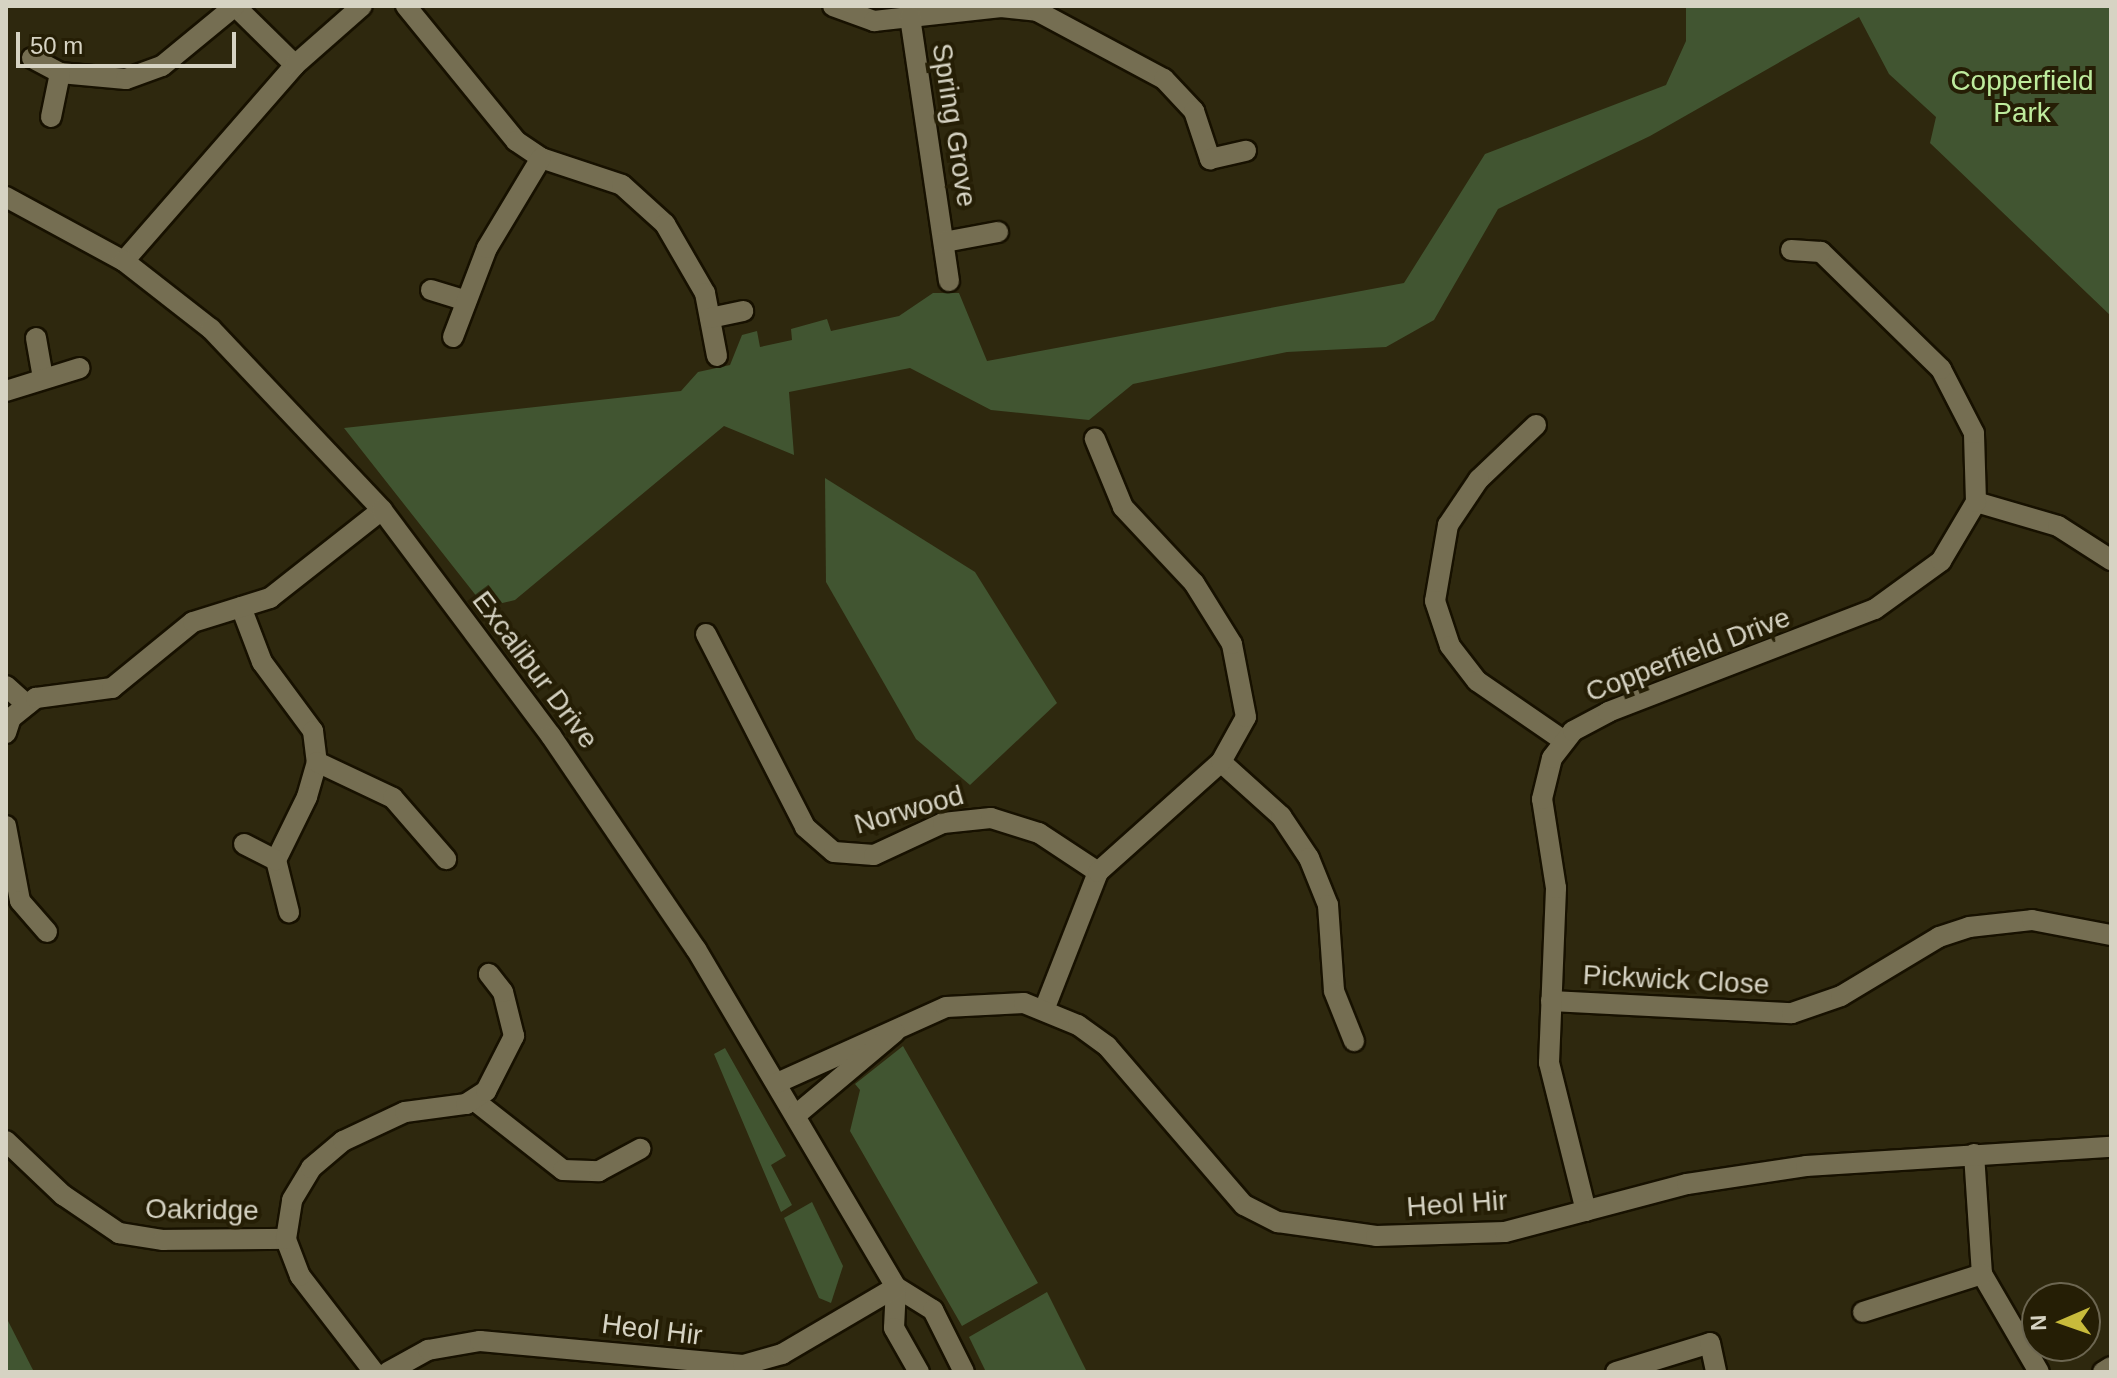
<!DOCTYPE html>
<html>
<head>
<meta charset="utf-8">
<style>
	body { margin:0 }
	#map { position:relative; width:2117px; height:1378px; overflow:hidden; background:#2e280e; font-family:Helvetica,sans-serif }
	div>[style] { position:absolute }
	.green>* { inset:0; background:#415531 }
	.roads { filter:drop-shadow(2px 0 #171100) drop-shadow(-2px 0 #171100) drop-shadow(0 2px #171100) drop-shadow(0 -2px #171100) }
	.minor>* { height:20px; margin:-10px; padding:0 10px; transform-origin:10px; border-radius:10px; background:#756e52 }
	.tertiary>* { height:20px; margin:-10px; padding:0 10px; transform-origin:10px; border-radius:10px; background:#756e52 }
	span { translate:-50% -50%; white-space:nowrap; text-align:center; line-height:1.15; -webkit-text-stroke:8px #251e05; paint-order:stroke }
	.park-label { font-size:28px; color:#beec9d }
	.street-label { font-size:28px; color:#d6d3c3 }
	.frame { position:absolute; inset:0; border:8px solid #d6d3c3; pointer-events:none }
	.north { position:absolute; left:2021px; top:1282px; width:80px; height:80px; box-sizing:border-box; background:#251e05; border:2px solid #6c6651; border-radius:50%; rotate:268deg; font-size:22px; font-weight:700; line-height:32px; text-align:center; color:#d6d3c3 }
	.north::after { content:''; display:block; margin:auto; width:28px; height:36px; background:#c8bb3b; clip-path:polygon(50% 0,100% 100%,50% 72%,0 100%) }
	.scale { position:absolute; left:16px; top:32px; width:220px; height:36px; box-sizing:border-box; border:4px solid #d6d3c3; border-top:0; padding-left:10px; font-size:24px; line-height:28px; white-space:nowrap; color:#d6d3c3; -webkit-text-stroke:6px #251e05; paint-order:stroke }
</style>
</head>
<body>
<div id="map">
	<div class="green">
		<i style="clip-path:polygon(1686px 6px,2111px 6px,2111px 316px,1930px 143px,1936px 117px,1889px 74px,1859px 17px,1650px 136px,1498px 209px,1434px 320px,1386px 347px,1287px 352px,1133px 384px,1089px 420px,991px 410px,910px 368px,789px 392px,794px 455px,724px 426px,515px 600px,485px 607px,344px 428px,681px 391px,698px 372px,730px 365px,742px 335px,757px 331px,760px 347px,792px 340px,791px 329px,827px 319px,831px 331px,899px 316px,933px 293px,959px 293px,987px 361px,1404px 283px,1485px 154px,1666px 85px,1686px 41px)"></i>
		<i style="clip-path:polygon(825px 478px,975px 572px,1057px 703px,970px 785px,916px 739px,826px 582px)"></i>
		<i style="clip-path:polygon(903px 1046px,1038px 1283px,962px 1326px,850px 1131px,860px 1090px,855px 1084px)"></i>
		<i style="clip-path:polygon(725px 1048px,786px 1156px,771px 1165px,792px 1205px,781px 1212px,714px 1054px)"></i>
		<i style="clip-path:polygon(812px 1202px,843px 1266px,831px 1303px,819px 1298px,784px 1218px)"></i>
		<i style="clip-path:polygon(1047px 1292px,1087px 1372px,986px 1372px,969px 1337px)"></i>
		<i style="clip-path:polygon(6px 1317px,34px 1372px,6px 1372px)"></i>
	</div>
	<div class="roads">
		<div class="minor">
			<i style="left:235px;top:6px;width:84px;rotate:44.5deg"></i>
			<i style="left:406px;top:6px;width:174px;rotate:50.8deg"></i>
			<i style="left:516px;top:141px;width:30px;rotate:34deg"></i>
			<i style="left:541px;top:158px;width:85px;rotate:18.4deg"></i>
			<i style="left:622px;top:185px;width:58px;rotate:42.2deg"></i>
			<i style="left:665px;top:224px;width:80px;rotate:59.9deg"></i>
			<i style="left:705px;top:293px;width:64px;rotate:79.2deg"></i>
			<i style="left:833px;top:6px;width:44px;rotate:20.1deg"></i>
			<i style="left:874px;top:21px;width:128px;rotate:-6.3deg"></i>
			<i style="left:1001px;top:7px;width:36px;rotate:6deg"></i>
			<i style="left:1037px;top:11px;width:144px;rotate:28.2deg"></i>
			<i style="left:1164px;top:79px;width:44px;rotate:46.8deg"></i>
			<i style="left:1194px;top:111px;width:51px;rotate:71.6deg"></i>
			<i style="left:1210px;top:159px;width:37px;rotate:-13deg"></i>
			<i style="left:910px;top:17px;width:267px;rotate:81.6deg"></i>
			<i style="left:32px;top:58px;width:32px;rotate:28deg"></i>
			<i style="left:60px;top:73px;width:66px;rotate:5.2deg"></i>
			<i style="left:126px;top:79px;width:38px;rotate:-20deg"></i>
			<i style="left:162px;top:66px;width:94px;rotate:-39.4deg"></i>
			<i style="left:51px;top:117px;width:45px;rotate:-78.4deg"></i>
			<i style="left:944px;top:242px;width:55px;rotate:-10.5deg"></i>
			<i style="left:124px;top:261px;width:260px;rotate:-48.9deg"></i>
			<i style="left:295px;top:65px;width:89px;rotate:-41.4deg"></i>
			<i style="left:431px;top:290px;width:37px;rotate:17deg"></i>
			<i style="left:710px;top:318px;width:34px;rotate:-12deg"></i>
			<i style="left:453px;top:337px;width:95px;rotate:-69.1deg"></i>
			<i style="left:487px;top:248px;width:105px;rotate:-59deg"></i>
			<i style="left:36px;top:338px;width:40px;rotate:80deg"></i>
			<i style="left:6px;top:391px;width:77px;rotate:-17.3deg"></i>
			<i style="left:1536px;top:425px;width:79px;rotate:136.5deg"></i>
			<i style="left:1479px;top:479px;width:55px;rotate:124deg"></i>
			<i style="left:1448px;top:525px;width:77px;rotate:99.7deg"></i>
			<i style="left:1435px;top:601px;width:47px;rotate:71.6deg"></i>
			<i style="left:1450px;top:646px;width:44px;rotate:52.4deg"></i>
			<i style="left:1477px;top:681px;width:104px;rotate:34.5deg"></i>
			<i style="left:1976px;top:502px;width:85px;rotate:16.3deg"></i>
			<i style="left:2058px;top:526px;width:63px;rotate:32.7deg"></i>
			<i style="left:241px;top:607px;width:59px;rotate:69.1deg"></i>
			<i style="left:262px;top:662px;width:86px;rotate:53.5deg"></i>
			<i style="left:313px;top:731px;width:31px;rotate:83deg"></i>
			<i style="left:317px;top:762px;width:36px;rotate:106deg"></i>
			<i style="left:307px;top:797px;width:70px;rotate:116.2deg"></i>
			<i style="left:276px;top:860px;width:54px;rotate:76deg"></i>
			<i style="left:706px;top:634px;width:217px;rotate:62.8deg"></i>
			<i style="left:805px;top:827px;width:38px;rotate:41deg"></i>
			<i style="left:834px;top:852px;width:40px;rotate:4.3deg"></i>
			<i style="left:874px;top:855px;width:76px;rotate:-24.9deg"></i>
			<i style="left:943px;top:823px;width:48px;rotate:-5.9deg"></i>
			<i style="left:991px;top:818px;width:50px;rotate:17.4deg"></i>
			<i style="left:1039px;top:833px;width:71px;rotate:33.5deg"></i>
			<i style="left:6px;top:686px;width:28px;rotate:42deg"></i>
			<i style="left:6px;top:733px;width:16px;rotate:-72deg"></i>
			<i style="left:11px;top:718px;width:32px;rotate:-39deg"></i>
			<i style="left:36px;top:698px;width:77px;rotate:-7.5deg"></i>
			<i style="left:112px;top:688px;width:104px;rotate:-39.2deg"></i>
			<i style="left:193px;top:622px;width:81px;rotate:-17.3deg"></i>
			<i style="left:270px;top:598px;width:142px;rotate:-38.2deg"></i>
			<i style="left:317px;top:762px;width:84px;rotate:25.3deg"></i>
			<i style="left:393px;top:798px;width:81px;rotate:49deg"></i>
			<i style="left:1221px;top:762px;width:81px;rotate:42deg"></i>
			<i style="left:1281px;top:816px;width:50px;rotate:56.3deg"></i>
			<i style="left:1309px;top:858px;width:51px;rotate:68deg"></i>
			<i style="left:1328px;top:905px;width:86px;rotate:86deg"></i>
			<i style="left:1334px;top:991px;width:54px;rotate:68.2deg"></i>
			<i style="left:6px;top:826px;width:76px;rotate:79.4deg"></i>
			<i style="left:20px;top:901px;width:41px;rotate:48.9deg"></i>
			<i style="left:244px;top:844px;width:36px;rotate:27deg"></i>
			<i style="left:1551px;top:1001px;width:241px;rotate:2.9deg"></i>
			<i style="left:1792px;top:1013px;width:52px;rotate:-19.1deg"></i>
			<i style="left:1841px;top:996px;width:114px;rotate:-31deg"></i>
			<i style="left:1939px;top:937px;width:32px;rotate:-18deg"></i>
			<i style="left:1969px;top:927px;width:63px;rotate:-6.3deg"></i>
			<i style="left:2032px;top:920px;width:80px;rotate:10.8deg"></i>
			<i style="left:1044px;top:1010px;width:148px;rotate:-68.6deg"></i>
			<i style="left:1098px;top:872px;width:165px;rotate:-41.8deg"></i>
			<i style="left:1221px;top:762px;width:51px;rotate:-60.9deg"></i>
			<i style="left:1246px;top:717px;width:74px;rotate:-100.9deg"></i>
			<i style="left:1232px;top:644px;width:72px;rotate:-121.9deg"></i>
			<i style="left:1194px;top:583px;width:104px;rotate:-133.1deg"></i>
			<i style="left:1123px;top:507px;width:74px;rotate:-112.4deg"></i>
			<i style="left:475px;top:1101px;width:112px;rotate:38.1deg"></i>
			<i style="left:563px;top:1170px;width:36px;rotate:2deg"></i>
			<i style="left:599px;top:1171px;width:47px;rotate:-28.2deg"></i>
			<i style="left:6px;top:1141px;width:79px;rotate:43.5deg"></i>
			<i style="left:63px;top:1195px;width:68px;rotate:34.2deg"></i>
			<i style="left:119px;top:1233px;width:45px;rotate:9deg"></i>
			<i style="left:163px;top:1240px;width:123px;rotate:-0.5deg"></i>
			<i style="left:1974px;top:1154px;width:120px;rotate:86.2deg"></i>
			<i style="left:1982px;top:1274px;width:113px;rotate:59.8deg"></i>
			<i style="left:1586px;top:1211px;width:153px;rotate:-104deg"></i>
			<i style="left:1549px;top:1063px;width:175px;rotate:-87.7deg"></i>
			<i style="left:1556px;top:888px;width:90px;rotate:-98.9deg"></i>
			<i style="left:1542px;top:799px;width:42px;rotate:-76.3deg"></i>
			<i style="left:1552px;top:758px;width:34px;rotate:-52deg"></i>
			<i style="left:1573px;top:731px;width:40px;rotate:-28deg"></i>
			<i style="left:1608px;top:712px;width:286px;rotate:-21.1deg"></i>
			<i style="left:1875px;top:609px;width:82px;rotate:-36deg"></i>
			<i style="left:1941px;top:561px;width:69px;rotate:-59.3deg"></i>
			<i style="left:1976px;top:502px;width:69px;rotate:-91.7deg"></i>
			<i style="left:1974px;top:433px;width:72px;rotate:-117.3deg"></i>
			<i style="left:1941px;top:369px;width:168px;rotate:-135.7deg"></i>
			<i style="left:1821px;top:252px;width:30px;rotate:-176deg"></i>
			<i style="left:1863px;top:1312px;width:125px;rotate:-17.7deg"></i>
			<i style="left:374px;top:1372px;width:121px;rotate:-127.6deg"></i>
			<i style="left:300px;top:1276px;width:40px;rotate:-111deg"></i>
			<i style="left:286px;top:1239px;width:39px;rotate:-81deg"></i>
			<i style="left:292px;top:1200px;width:37px;rotate:-59deg"></i>
			<i style="left:311px;top:1168px;width:42px;rotate:-40.2deg"></i>
			<i style="left:343px;top:1141px;width:68px;rotate:-25.1deg"></i>
			<i style="left:405px;top:1112px;width:62px;rotate:-7.5deg"></i>
			<i style="left:466px;top:1104px;width:24px;rotate:-33deg"></i>
			<i style="left:486px;top:1091px;width:62px;rotate:-63deg"></i>
			<i style="left:514px;top:1036px;width:45px;rotate:-104deg"></i>
			<i style="left:503px;top:992px;width:23px;rotate:-128deg"></i>
			<i style="left:1616px;top:1372px;width:98px;rotate:-17.1deg"></i>
			<i style="left:1710px;top:1343px;width:30px;rotate:78deg"></i>
			<i style="left:2103px;top:1372px;width:9px;rotate:-32deg"></i>
		</div>
		<div class="tertiary">
			<i style="left:6px;top:197px;width:134px;rotate:28.5deg"></i>
			<i style="left:124px;top:261px;width:110px;rotate:38deg"></i>
			<i style="left:211px;top:329px;width:249px;rotate:46.6deg"></i>
			<i style="left:382px;top:510px;width:282px;rotate:53.2deg"></i>
			<i style="left:551px;top:736px;width:258px;rotate:55.8deg"></i>
			<i style="left:696px;top:949px;width:393px;rotate:59.4deg"></i>
			<i style="left:896px;top:1287px;width:44px;rotate:31.9deg"></i>
			<i style="left:933px;top:1310px;width:69px;rotate:63.4deg"></i>
			<i style="left:777px;top:1083px;width:185px;rotate:-24.2deg"></i>
			<i style="left:946px;top:1007px;width:78px;rotate:-2.9deg"></i>
			<i style="left:1024px;top:1003px;width:58px;rotate:22.2deg"></i>
			<i style="left:1078px;top:1025px;width:36px;rotate:36deg"></i>
			<i style="left:1107px;top:1046px;width:210px;rotate:49.3deg"></i>
			<i style="left:1244px;top:1205px;width:38px;rotate:27deg"></i>
			<i style="left:1278px;top:1222px;width:99px;rotate:8.1deg"></i>
			<i style="left:1376px;top:1236px;width:129px;rotate:-1.8deg"></i>
			<i style="left:1505px;top:1232px;width:188px;rotate:-14.8deg"></i>
			<i style="left:1687px;top:1184px;width:120px;rotate:-8.6deg"></i>
			<i style="left:1806px;top:1166px;width:306px;rotate:-3.6deg"></i>
			<i style="left:796px;top:1115px;width:129px;rotate:-40deg"></i>
			<i style="left:896px;top:1287px;width:41px;rotate:92.8deg"></i>
			<i style="left:894px;top:1328px;width:51px;rotate:60.4deg"></i>
			<i style="left:388px;top:1372px;width:46px;rotate:-28.8deg"></i>
			<i style="left:428px;top:1350px;width:53px;rotate:-9.8deg"></i>
			<i style="left:480px;top:1341px;width:264px;rotate:5.2deg"></i>
			<i style="left:743px;top:1365px;width:41px;rotate:-15.8deg"></i>
			<i style="left:782px;top:1354px;width:132px;rotate:-30.4deg"></i>
		</div>
	</div>
	<div class="park-label">
		<span style="left:2022px;top:97px">Copperfield<br>Park</span>
	</div>
	<div class="street-label">
		<span style="left:954px;top:125px;rotate:81deg">Spring Grove</span>
		<span style="left:1688px;top:655px;rotate:-21deg">Copperfield Drive</span>
		<span style="left:535px;top:670px;rotate:53deg">Excalibur Drive</span>
		<span style="left:909px;top:810px;rotate:-16deg">Norwood</span>
		<span style="left:1676px;top:980px;rotate:3deg">Pickwick Close</span>
		<span style="left:1457px;top:1204px;rotate:-4deg">Heol Hir</span>
		<span style="left:202px;top:1210px;rotate:1deg">Oakridge</span>
		<span style="left:652px;top:1330px;rotate:7deg">Heol Hir</span>
	</div>
	<div class="frame"></div>
	<div class="north">N</div>
	<div class="scale">50 m</div>
</div>
</body>
</html>
